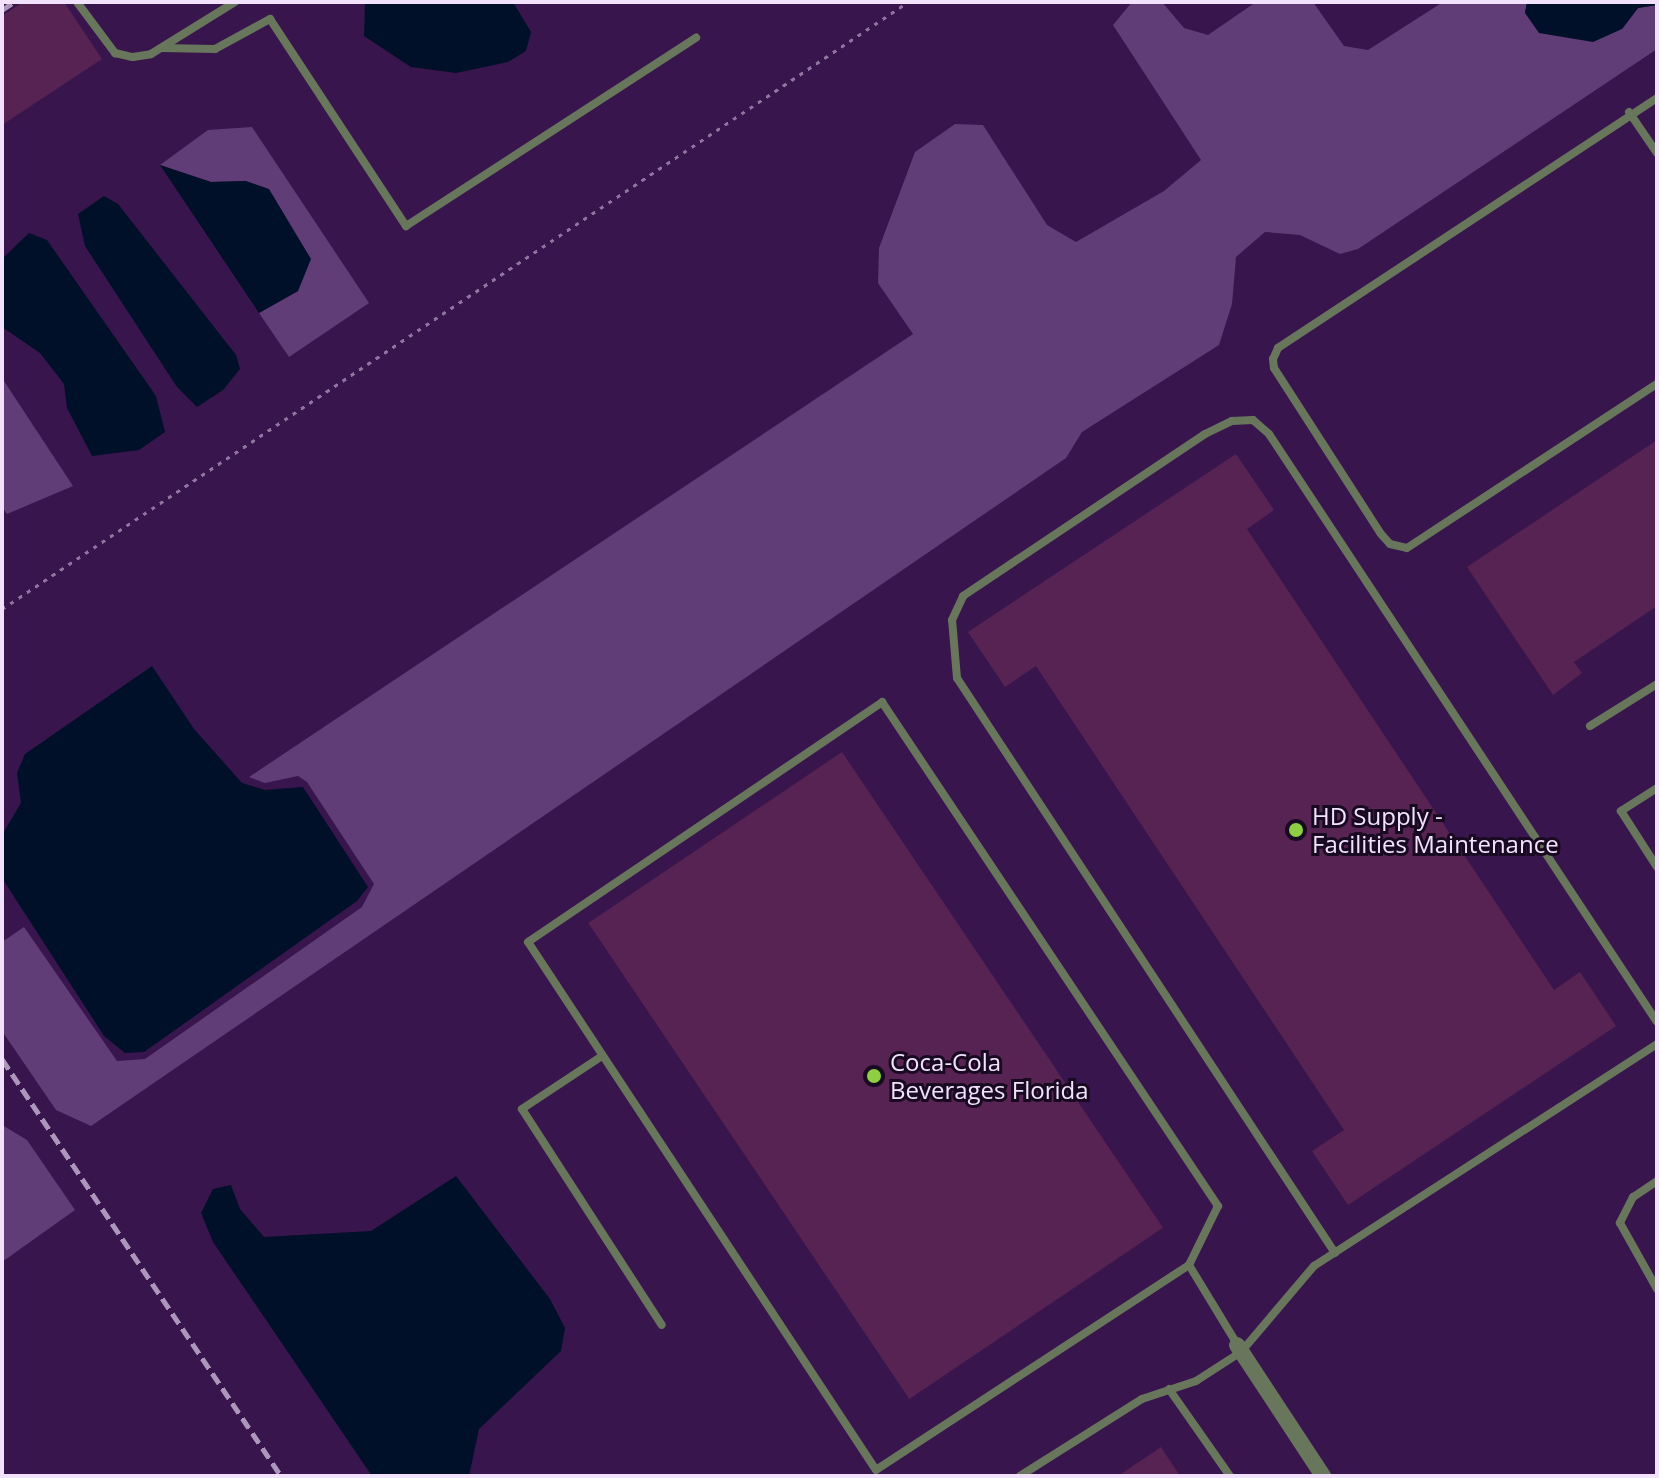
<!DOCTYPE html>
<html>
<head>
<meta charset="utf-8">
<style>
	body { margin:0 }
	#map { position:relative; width:1659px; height:1478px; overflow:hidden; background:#38154c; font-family:"Open Sans",sans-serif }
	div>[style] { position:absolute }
	.green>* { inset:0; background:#603d76 }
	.water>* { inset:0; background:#001028 }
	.building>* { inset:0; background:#572352; transform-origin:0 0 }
	.path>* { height:3px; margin-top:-1.5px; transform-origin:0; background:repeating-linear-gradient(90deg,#8f75a0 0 4px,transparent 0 10px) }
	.lane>* { height:8px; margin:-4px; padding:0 4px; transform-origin:4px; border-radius:4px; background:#68775c }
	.street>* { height:16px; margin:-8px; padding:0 8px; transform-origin:8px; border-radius:8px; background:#68775c }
	.rail>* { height:5px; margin-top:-2.5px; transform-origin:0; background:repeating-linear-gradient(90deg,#ad96bc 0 12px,transparent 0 18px) }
	.dots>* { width:22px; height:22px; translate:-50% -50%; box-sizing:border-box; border:4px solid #180a21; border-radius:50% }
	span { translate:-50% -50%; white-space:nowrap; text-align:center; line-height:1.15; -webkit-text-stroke:6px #180a21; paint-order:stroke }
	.poi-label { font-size:24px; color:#f2e2fe }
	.left { translate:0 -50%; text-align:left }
	.frame { position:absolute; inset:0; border:4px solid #f2e2fe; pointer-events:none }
</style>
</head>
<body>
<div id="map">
	<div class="green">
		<i style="clip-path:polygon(1132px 2px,1162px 2px,1184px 28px,1208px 35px,1256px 2px,1313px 2px,1344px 46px,1368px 50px,1443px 2px,1527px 2px,1525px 13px,1622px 29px,1638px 8px,1657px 5px,1657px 49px,1358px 249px,1340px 254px,1300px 235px,1265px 232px,1236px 257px,1232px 304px,1219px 345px,1082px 432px,1066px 458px,91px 1126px,56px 1110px,2px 1031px,2px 942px,24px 927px,117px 1061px,145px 1059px,362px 907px,374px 884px,307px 782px,298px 776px,265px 783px,249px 777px,913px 334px,878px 283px,879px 248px,915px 152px,955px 124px,983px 125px,1047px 225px,1076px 242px,1164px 191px,1201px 160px,1113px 25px)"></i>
		<i style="clip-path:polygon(252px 127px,369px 303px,289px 357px,259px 313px,298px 291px,246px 181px,211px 182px,160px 165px,208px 130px)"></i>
		<i style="clip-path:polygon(2px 378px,73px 486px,7px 514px,2px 507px)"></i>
		<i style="clip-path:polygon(2px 1125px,27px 1140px,75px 1210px,2px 1262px)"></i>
	</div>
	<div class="water">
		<i style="clip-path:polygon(365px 2px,513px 2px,531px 32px,526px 51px,508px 62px,456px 73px,411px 67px,364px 36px)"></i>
		<i style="clip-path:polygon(1527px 2px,1657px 2px,1657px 5px,1638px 8px,1622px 29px,1593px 42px,1539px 33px,1525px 13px)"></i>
		<i style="clip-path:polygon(160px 165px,211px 182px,246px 181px,269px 189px,311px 259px,298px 291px,259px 313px)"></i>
		<i style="clip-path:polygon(104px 196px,118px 204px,236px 355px,240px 369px,223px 390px,197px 407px,177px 387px,85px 246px,78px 214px)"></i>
		<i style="clip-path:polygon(29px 233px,47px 240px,156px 396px,165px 432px,139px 450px,92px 456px,67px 408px,64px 384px,40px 353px,2px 327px,2px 259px)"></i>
		<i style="clip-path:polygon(152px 666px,194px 729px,242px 783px,265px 790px,303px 787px,368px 887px,357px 901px,144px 1052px,125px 1053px,104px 1036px,2px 878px,2px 835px,21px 803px,17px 773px,25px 754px)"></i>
		<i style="clip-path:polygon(456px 1176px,550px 1299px,565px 1328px,561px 1351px,479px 1429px,469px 1476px,372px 1476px,213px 1242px,201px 1213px,213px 1189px,231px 1185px,240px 1209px,264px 1237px,371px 1231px)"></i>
	</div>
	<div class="building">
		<i style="clip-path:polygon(23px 2px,64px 2px,102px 59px,2px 125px,2px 16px)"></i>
		<i style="clip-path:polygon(1657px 440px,1657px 606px,1574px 662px,1582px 673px,1553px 695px,1467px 567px)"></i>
		<i style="clip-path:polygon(1236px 454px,1274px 510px,1247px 529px,1554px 990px,1580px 972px,1616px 1026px,1348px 1205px,1312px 1151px,1344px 1130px,1036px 666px,1005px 687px,968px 632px)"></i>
		<i style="left:842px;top:752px;width:574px;height:306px;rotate:56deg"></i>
		<i style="clip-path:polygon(1161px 1447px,1180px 1476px,1118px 1476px)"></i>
	</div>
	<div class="path">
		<i style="left:2px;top:609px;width:1091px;rotate:-33.82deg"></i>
	</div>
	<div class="lane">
		<i style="left:77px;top:2px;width:64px;rotate:53.3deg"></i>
		<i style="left:115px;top:53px;width:18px;rotate:13deg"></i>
		<i style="left:133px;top:57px;width:18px;rotate:-9deg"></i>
		<i style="left:151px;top:54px;width:99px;rotate:-31.8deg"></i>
		<i style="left:162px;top:48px;width:53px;rotate:1.1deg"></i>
		<i style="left:215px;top:49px;width:63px;rotate:-28.6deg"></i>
		<i style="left:270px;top:19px;width:248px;rotate:56.7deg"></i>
		<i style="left:406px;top:226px;width:346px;rotate:-33deg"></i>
		<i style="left:1657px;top:98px;width:454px;rotate:146.6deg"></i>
		<i style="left:1278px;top:348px;width:12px;rotate:114deg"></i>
		<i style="left:1273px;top:359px;width:9px;rotate:84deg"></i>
		<i style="left:1274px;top:368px;width:197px;rotate:57.2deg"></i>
		<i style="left:1381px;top:534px;width:13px;rotate:48deg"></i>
		<i style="left:1390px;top:544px;width:17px;rotate:13deg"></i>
		<i style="left:1407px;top:548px;width:299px;rotate:-33.3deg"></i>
		<i style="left:1629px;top:112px;width:50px;rotate:55.7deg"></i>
		<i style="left:882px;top:702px;width:606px;rotate:56.31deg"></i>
		<i style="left:1218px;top:1206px;width:66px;rotate:116.2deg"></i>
		<i style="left:1189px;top:1265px;width:374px;rotate:146.8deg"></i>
		<i style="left:876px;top:1470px;width:632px;rotate:-123.39deg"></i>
		<i style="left:528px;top:942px;width:428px;rotate:-34.1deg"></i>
		<i style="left:1590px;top:726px;width:79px;rotate:-32.1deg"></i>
		<i style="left:1657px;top:788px;width:43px;rotate:147.4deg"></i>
		<i style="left:1621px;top:811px;width:67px;rotate:57.3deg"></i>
		<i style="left:602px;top:1056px;width:96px;rotate:146.5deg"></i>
		<i style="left:522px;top:1109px;width:257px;rotate:57.1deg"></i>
		<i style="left:1657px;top:1181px;width:29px;rotate:146deg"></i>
		<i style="left:1633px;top:1197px;width:29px;rotate:117deg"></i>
		<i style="left:1620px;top:1223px;width:76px;rotate:60.7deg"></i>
		<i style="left:1335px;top:1253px;width:688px;rotate:-123.32deg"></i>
		<i style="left:957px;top:678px;width:58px;rotate:-94.9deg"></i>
		<i style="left:952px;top:620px;width:26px;rotate:-65deg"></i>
		<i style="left:963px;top:596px;width:291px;rotate:-33.8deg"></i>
		<i style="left:1205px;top:434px;width:30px;rotate:-26deg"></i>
		<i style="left:1232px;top:421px;width:21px;rotate:-3deg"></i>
		<i style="left:1253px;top:420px;width:21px;rotate:41deg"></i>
		<i style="left:1269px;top:434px;width:704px;rotate:56.58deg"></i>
		<i style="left:1189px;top:1265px;width:92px;rotate:58.7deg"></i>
		<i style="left:1169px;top:1389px;width:106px;rotate:55deg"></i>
		<i style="left:1020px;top:1476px;width:144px;rotate:-32.3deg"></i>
		<i style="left:1142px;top:1399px;width:57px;rotate:-18.4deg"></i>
		<i style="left:1196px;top:1381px;width:54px;rotate:-32.8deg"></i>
		<i style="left:1241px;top:1352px;width:113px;rotate:-49.7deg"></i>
		<i style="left:1314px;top:1266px;width:409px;rotate:-32.9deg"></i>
	</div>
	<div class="street">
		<i style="left:1237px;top:1345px;width:157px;rotate:56.7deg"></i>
	</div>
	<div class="rail">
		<i style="left:2px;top:10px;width:14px;rotate:-34deg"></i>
		<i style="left:2px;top:1059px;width:502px;rotate:56.21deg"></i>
	</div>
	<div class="dots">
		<i style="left:1296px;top:830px;background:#8ece43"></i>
		<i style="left:874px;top:1076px;background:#8ece43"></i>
	</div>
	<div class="poi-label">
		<span class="left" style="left:1312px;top:830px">HD Supply -<br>Facilities Maintenance</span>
		<span class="left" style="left:890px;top:1076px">Coca-Cola<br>Beverages Florida</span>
	</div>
	<div class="frame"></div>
</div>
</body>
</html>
